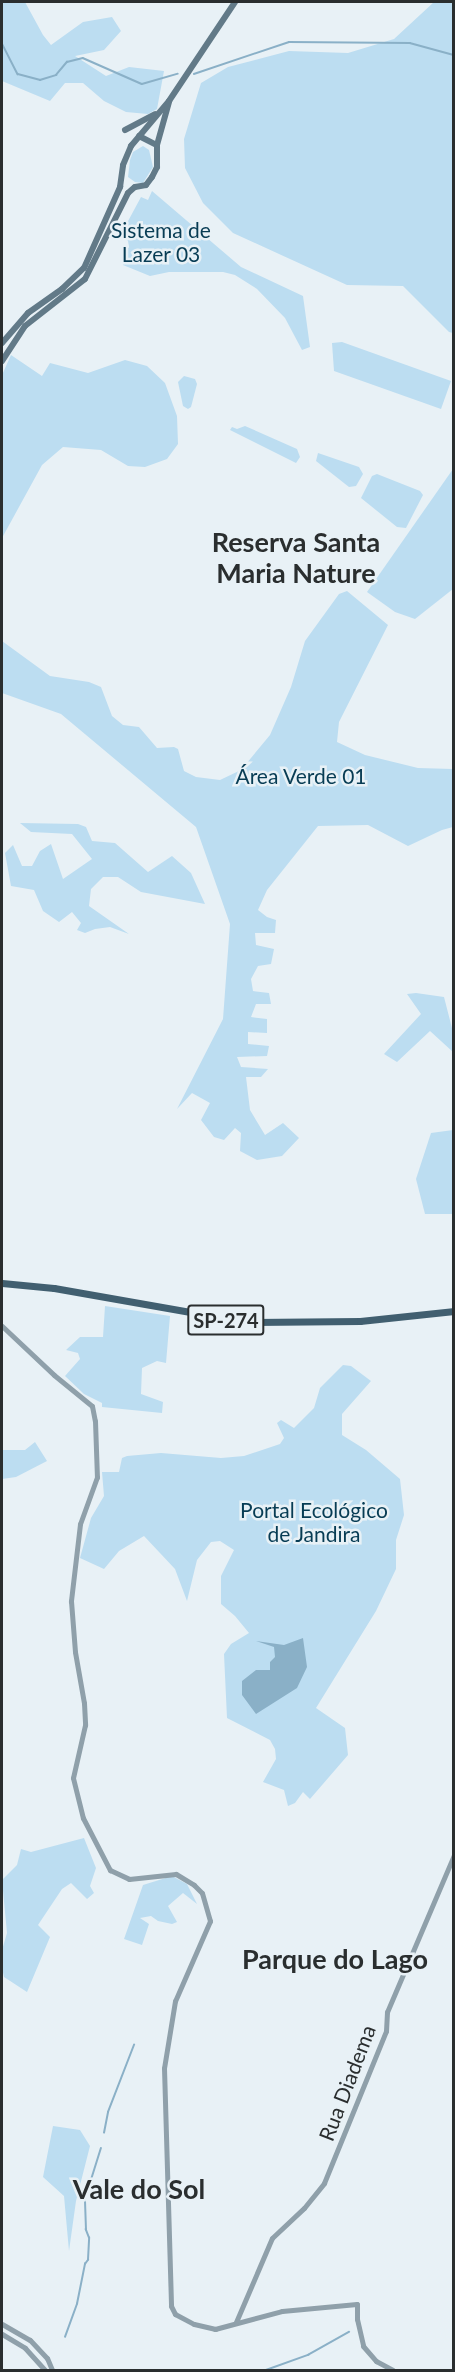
<!DOCTYPE html>
<html>
<head>
<meta charset="utf-8">
<style>
	body { margin:0 }
	#map { position:relative; width:455px; height:2372px; overflow:hidden; background:#e8f1f6; font-family:Lato,sans-serif }
	div>[style] { position:absolute }
	.green>* { inset:0; background:#bcddf1 }
	.water>* { inset:0; background:#8ab0c7 }
	.stream>* { height:1.5px; margin:-0.75px; padding:0 0.75px; transform-origin:0.75px; border-radius:0.75px; background:#8ab0c7 }
	.tertiary>* { height:5px; margin:-2.5px; padding:0 2.5px; transform-origin:2.5px; border-radius:2.5px; background:#8fa0aa }
	.secondary>* { height:6px; margin:-3px; padding:0 3px; transform-origin:3px; border-radius:3px; background:#627a88 }
	.primary>* { height:7px; margin:-3.5px; padding:0 3.5px; transform-origin:3.5px; border-radius:3.5px; background:#415f70 }
	span { translate:-50% -50%; white-space:nowrap; text-align:center; line-height:1.15; -webkit-text-stroke:5px #e8f1f6; paint-order:stroke }
	.shield-label span { padding:2px 4px; background:#e8f1f6; border:2px solid; border-radius:4px; -webkit-text-stroke-width:0 }
	.shield-label { font-size:20px; color:#2a2e2f; font-weight:700 }
	.park-label { font-size:21px; color:#073c54 }
	.street-label { font-size:21px; color:#2a2e2f }
	.district-label { font-size:27px; color:#2a2e2f; font-weight:700 }
	.frame { position:absolute; inset:0; border:3px solid #2a2e2f; pointer-events:none }
</style>
</head>
<body>
<div id="map">
	<div class="green">
		<i style="clip-path:polygon(2px 2px,25px 2px,43px 35px,51px 45px,83px 22px,112px 17px,121px 31px,104px 50px,75px 56px,106px 76px,129px 67px,164px 71px,157px 109px,148px 114px,126px 112px,104px 101px,83px 83px,65px 83px,50px 101px,2px 81px)"></i>
		<i style="clip-path:polygon(434px 2px,453px 2px,453px 333px,449px 332px,403px 286px,347px 285px,233px 233px,203px 203px,185px 168px,184px 139px,201px 83px,228px 67px,289px 51px,348px 53px,394px 39px)"></i>
		<i style="clip-path:polygon(143px 146px,149px 150px,153px 167px,143px 183px,135px 182px,128px 177px,130px 160px,133px 152px)"></i>
		<i style="clip-path:polygon(152px 191px,241px 267px,303px 296px,310px 347px,302px 350px,285px 318px,257px 289px,235px 275px,223px 272px,169px 272px,150px 276px,123px 265px,122px 256px,129px 247px,128px 241px,120px 236px,141px 197px,148px 200px)"></i>
		<i style="clip-path:polygon(342px 342px,451px 381px,441px 409px,334px 371px,332px 343px)"></i>
		<i style="clip-path:polygon(11px 355px,42px 376px,50px 363px,88px 373px,125px 360px,147px 366px,165px 383px,177px 416px,178px 444px,167px 459px,145px 467px,128px 466px,101px 450px,63px 447px,42px 465px,2px 538px,2px 375px)"></i>
		<i style="clip-path:polygon(184px 376px,195px 379px,197px 384px,191px 407px,188px 409px,183px 406px,178px 382px)"></i>
		<i style="clip-path:polygon(245px 426px,297px 449px,300px 457px,296px 463px,230px 430px,232px 427px,237px 429px)"></i>
		<i style="clip-path:polygon(318px 453px,359px 467px,363px 474px,356px 486px,349px 487px,316px 461px)"></i>
		<i style="clip-path:polygon(453px 469px,453px 589px,415px 619px,395px 612px,367px 592px)"></i>
		<i style="clip-path:polygon(377px 474px,420px 491px,423px 495px,406px 528px,397px 527px,361px 498px,372px 476px)"></i>
		<i style="clip-path:polygon(347px 591px,388px 625px,339px 722px,337px 742px,365px 755px,418px 768px,453px 769px,453px 827px,442px 830px,408px 846px,368px 825px,318px 826px,267px 890px,258px 910px,267px 917px,276px 920px,275px 933px,255px 933px,256px 945px,274px 949px,271px 964px,258px 966px,251px 979px,253px 991px,269px 993px,271px 1004px,256px 1004px,251px 1017px,267px 1019px,267px 1033px,248px 1032px,248px 1044px,269px 1046px,267px 1056px,237px 1057px,241px 1067px,268px 1069px,261px 1077px,246px 1077px,250px 1110px,265px 1135px,283px 1123px,299px 1138px,282px 1156px,257px 1160px,240px 1151px,241px 1133px,235px 1128px,224px 1140px,214px 1137px,201px 1120px,210px 1103px,192px 1093px,177px 1109px,223px 1019px,230px 924px,196px 827px,61px 714px,2px 693px,2px 641px,50px 676px,89px 682px,101px 687px,112px 716px,123px 725px,139px 727px,157px 748px,174px 747px,178px 749px,184px 771px,196px 777px,220px 780px,241px 770px,270px 735px,291px 687px,305px 641px,339px 594px)"></i>
		<i style="clip-path:polygon(20px 823px,78px 824px,86px 827px,92px 841px,115px 843px,148px 872px,172px 856px,191px 873px,205px 904px,141px 892px,118px 877px,103px 877px,91px 889px,89px 906px,129px 934px,110px 927px,95px 929px,85px 933px,77px 930px,81px 923px,72px 912px,59px 922px,43px 911px,34px 890px,11px 886px,5px 853px,13px 845px,22px 866px,32px 866px,40px 851px,51px 844px,63px 879px,92px 859px,72px 834px,31px 832px)"></i>
		<i style="clip-path:polygon(416px 993px,444px 997px,453px 1032px,453px 1052px,430px 1031px,397px 1062px,384px 1054px,421px 1014px,407px 994px)"></i>
		<i style="clip-path:polygon(453px 1130px,453px 1214px,425px 1214px,416px 1179px,431px 1133px)"></i>
		<i style="clip-path:polygon(105px 1306px,170px 1316px,166px 1363px,157px 1361px,142px 1368px,141px 1394px,163px 1402px,162px 1413px,102px 1407px,102px 1403px,84px 1394px,65px 1376px,80px 1359px,78px 1353px,66px 1350px,80px 1337px,103px 1337px)"></i>
		<i style="clip-path:polygon(343px 1365px,351px 1366px,371px 1381px,342px 1414px,342px 1435px,366px 1450px,400px 1479px,404px 1515px,396px 1540px,396px 1569px,376px 1611px,316px 1708px,345px 1728px,348px 1755px,310px 1799px,303px 1792px,295px 1803px,288px 1806px,284px 1790px,263px 1782px,276px 1759px,275px 1749px,270px 1740px,227px 1718px,224px 1654px,231px 1644px,249px 1633px,235px 1616px,221px 1604px,221px 1576px,234px 1550px,220px 1541px,211px 1542px,197px 1560px,187px 1601px,175px 1569px,144px 1536px,119px 1551px,104px 1569px,80px 1558px,91px 1518px,104px 1496px,102px 1472px,119px 1472px,122px 1458px,127px 1456px,161px 1453px,221px 1458px,244px 1456px,280px 1444px,284px 1438px,277px 1423px,281px 1420px,294px 1428px,314px 1408px,320px 1388px)"></i>
		<i style="clip-path:polygon(35px 1442px,47px 1461px,16px 1477px,2px 1479px,2px 1450px,25px 1450px)"></i>
		<i style="clip-path:polygon(84px 1838px,96px 1868px,90px 1886px,94px 1893px,87px 1899px,71px 1883px,62px 1889px,38px 1925px,50px 1937px,27px 1992px,4px 1977px,2px 1968px,2px 1950px,7px 1933px,2px 1880px,17px 1865px,21px 1849px,31px 1852px)"></i>
		<i style="clip-path:polygon(172px 1876px,187px 1884px,197px 1904px,183px 1893px,168px 1906px,177px 1922px,172px 1924px,158px 1921px,151px 1916px,140px 1918px,149px 1924px,142px 1945px,124px 1939px,143px 1885px)"></i>
		<i style="clip-path:polygon(53px 2126px,80px 2130px,90px 2146px,76px 2201px,69px 2251px,64px 2196px,43px 2177px)"></i>
	</div>
	<div class="water">
		<i style="clip-path:polygon(303px 1638px,307px 1667px,297px 1688px,256px 1714px,242px 1695px,242px 1681px,256px 1670px,270px 1670px,270px 1662px,275px 1657px,274px 1647px,256px 1641px,284px 1645px)"></i>
	</div>
	<div class="stream">
		<i style="left:2px;top:43px;width:35px;rotate:63deg"></i>
		<i style="left:18px;top:74px;width:23px;rotate:15deg"></i>
		<i style="left:40px;top:80px;width:17px;rotate:-17deg"></i>
		<i style="left:56px;top:75px;width:17px;rotate:-50deg"></i>
		<i style="left:67px;top:62px;width:16px;rotate:-14deg"></i>
		<i style="left:83px;top:58px;width:64px;rotate:23.8deg"></i>
		<i style="left:142px;top:84px;width:37px;rotate:-16deg"></i>
		<i style="left:194px;top:74px;width:100px;rotate:-18.6deg"></i>
		<i style="left:289px;top:42px;width:121px;rotate:0.5deg"></i>
		<i style="left:410px;top:43px;width:46px;rotate:15.3deg"></i>
		<i style="left:104px;top:2133px;width:21px;rotate:-79deg"></i>
		<i style="left:108px;top:2112px;width:72px;rotate:-68.8deg"></i>
		<i style="left:65px;top:2337px;width:35px;rotate:-70deg"></i>
		<i style="left:77px;top:2304px;width:41px;rotate:-78.7deg"></i>
		<i style="left:85px;top:2264px;width:5px;rotate:-53deg"></i>
		<i style="left:88px;top:2260px;width:22px;rotate:-87deg"></i>
		<i style="left:89px;top:2238px;width:9px;rotate:-111deg"></i>
		<i style="left:86px;top:2230px;width:31px;rotate:-92deg"></i>
		<i style="left:85px;top:2199px;width:53px;rotate:-72.6deg"></i>
		<i style="left:266px;top:2370px;width:45px;rotate:-19.7deg"></i>
		<i style="left:308px;top:2355px;width:47px;rotate:-29.3deg"></i>
	</div>
	<div class="tertiary">
		<i style="left:2px;top:1326px;width:71px;rotate:43.3deg"></i>
		<i style="left:54px;top:1375px;width:49px;rotate:39.2deg"></i>
		<i style="left:92px;top:1406px;width:15px;rotate:79deg"></i>
		<i style="left:95px;top:1421px;width:56px;rotate:88deg"></i>
		<i style="left:97px;top:1477px;width:50px;rotate:109.9deg"></i>
		<i style="left:80px;top:1524px;width:78px;rotate:96.7deg"></i>
		<i style="left:71px;top:1601px;width:51px;rotate:85.5deg"></i>
		<i style="left:75px;top:1652px;width:52px;rotate:80deg"></i>
		<i style="left:84px;top:1703px;width:22px;rotate:87deg"></i>
		<i style="left:85px;top:1725px;width:54px;rotate:102.8deg"></i>
		<i style="left:73px;top:1778px;width:41px;rotate:76deg"></i>
		<i style="left:83px;top:1818px;width:59px;rotate:62.6deg"></i>
		<i style="left:110px;top:1870px;width:21px;rotate:25deg"></i>
		<i style="left:129px;top:1879px;width:47px;rotate:-6.1deg"></i>
		<i style="left:176px;top:1874px;width:21px;rotate:31deg"></i>
		<i style="left:194px;top:1885px;width:11px;rotate:45deg"></i>
		<i style="left:202px;top:1893px;width:29px;rotate:74deg"></i>
		<i style="left:210px;top:1921px;width:87px;rotate:113.6deg"></i>
		<i style="left:175px;top:2001px;width:68px;rotate:99.3deg"></i>
		<i style="left:164px;top:2068px;width:238px;rotate:88.3deg"></i>
		<i style="left:171px;top:2306px;width:9px;rotate:63deg"></i>
		<i style="left:175px;top:2314px;width:21px;rotate:28deg"></i>
		<i style="left:194px;top:2324px;width:22px;rotate:13deg"></i>
		<i style="left:215px;top:2329px;width:69px;rotate:-15deg"></i>
		<i style="left:282px;top:2311px;width:75px;rotate:-5.3deg"></i>
		<i style="left:357px;top:2304px;width:15px;rotate:90deg"></i>
		<i style="left:357px;top:2319px;width:28px;rotate:77deg"></i>
		<i style="left:363px;top:2346px;width:20px;rotate:49deg"></i>
		<i style="left:376px;top:2361px;width:19px;rotate:28deg"></i>
		<i style="left:236px;top:2322px;width:91px;rotate:-66.8deg"></i>
		<i style="left:272px;top:2238px;width:44px;rotate:-43.2deg"></i>
		<i style="left:304px;top:2208px;width:32px;rotate:-51deg"></i>
		<i style="left:324px;top:2183px;width:164px;rotate:-67.8deg"></i>
		<i style="left:386px;top:2031px;width:19px;rotate:-87deg"></i>
		<i style="left:387px;top:2012px;width:171px;rotate:-66.9deg"></i>
		<i style="left:2px;top:2324px;width:32px;rotate:30deg"></i>
		<i style="left:30px;top:2340px;width:25px;rotate:47deg"></i>
		<i style="left:47px;top:2358px;width:13px;rotate:67deg"></i>
		<i style="left:2px;top:2334px;width:27px;rotate:31deg"></i>
		<i style="left:25px;top:2348px;width:30px;rotate:48deg"></i>
	</div>
	<div class="secondary">
		<i style="left:125px;top:130px;width:34px;rotate:-28deg"></i>
		<i style="left:139px;top:136px;width:20px;rotate:27deg"></i>
		<i style="left:2px;top:343px;width:40px;rotate:-49deg"></i>
		<i style="left:28px;top:313px;width:42px;rotate:-35.2deg"></i>
		<i style="left:62px;top:289px;width:30px;rotate:-44deg"></i>
		<i style="left:84px;top:268px;width:89px;rotate:-66deg"></i>
		<i style="left:120px;top:187px;width:22px;rotate:-82deg"></i>
		<i style="left:123px;top:165px;width:21px;rotate:-67deg"></i>
		<i style="left:131px;top:146px;width:59px;rotate:-49.8deg"></i>
		<i style="left:169px;top:101px;width:119px;rotate:-56.3deg"></i>
		<i style="left:2px;top:361px;width:42px;rotate:-56.7deg"></i>
		<i style="left:25px;top:326px;width:76px;rotate:-38.1deg"></i>
		<i style="left:85px;top:279px;width:96px;rotate:-63.4deg"></i>
		<i style="left:128px;top:193px;width:9px;rotate:-41deg"></i>
		<i style="left:135px;top:187px;width:11px;rotate:-10deg"></i>
		<i style="left:146px;top:185px;width:10px;rotate:-53deg"></i>
		<i style="left:152px;top:177px;width:11px;rotate:-63deg"></i>
		<i style="left:157px;top:167px;width:22px;rotate:-90deg"></i>
		<i style="left:157px;top:145px;width:45px;rotate:-74.4deg"></i>
	</div>
	<div class="primary">
		<i style="left:2px;top:1283px;width:52px;rotate:5.5deg"></i>
		<i style="left:54px;top:1288px;width:196px;rotate:10deg"></i>
		<i style="left:247px;top:1322px;width:113px;rotate:-0.5deg"></i>
		<i style="left:360px;top:1321px;width:95px;rotate:-6.1deg"></i>
	</div>
	<div class="shield-label">
		<span style="left:226px;top:1320px">SP-274</span>
	</div>
	<div class="park-label">
		<span style="left:161px;top:242px">Sistema de<br>Lazer 03</span>
		<span style="left:301px;top:776px">Área Verde 01</span>
		<span style="left:314px;top:1522px">Portal Ecológico<br>de Jandira</span>
	</div>
	<div class="street-label">
		<span style="left:347px;top:2083px;rotate:-69deg">Rua Diadema</span>
	</div>
	<div class="district-label">
		<span style="left:296px;top:557px">Reserva Santa<br>Maria Nature</span>
		<span style="left:335px;top:1959px">Parque do Lago</span>
		<span style="left:139px;top:2189px">Vale do Sol</span>
	</div>
	<div class="frame"></div>
</div>
</body>
</html>
